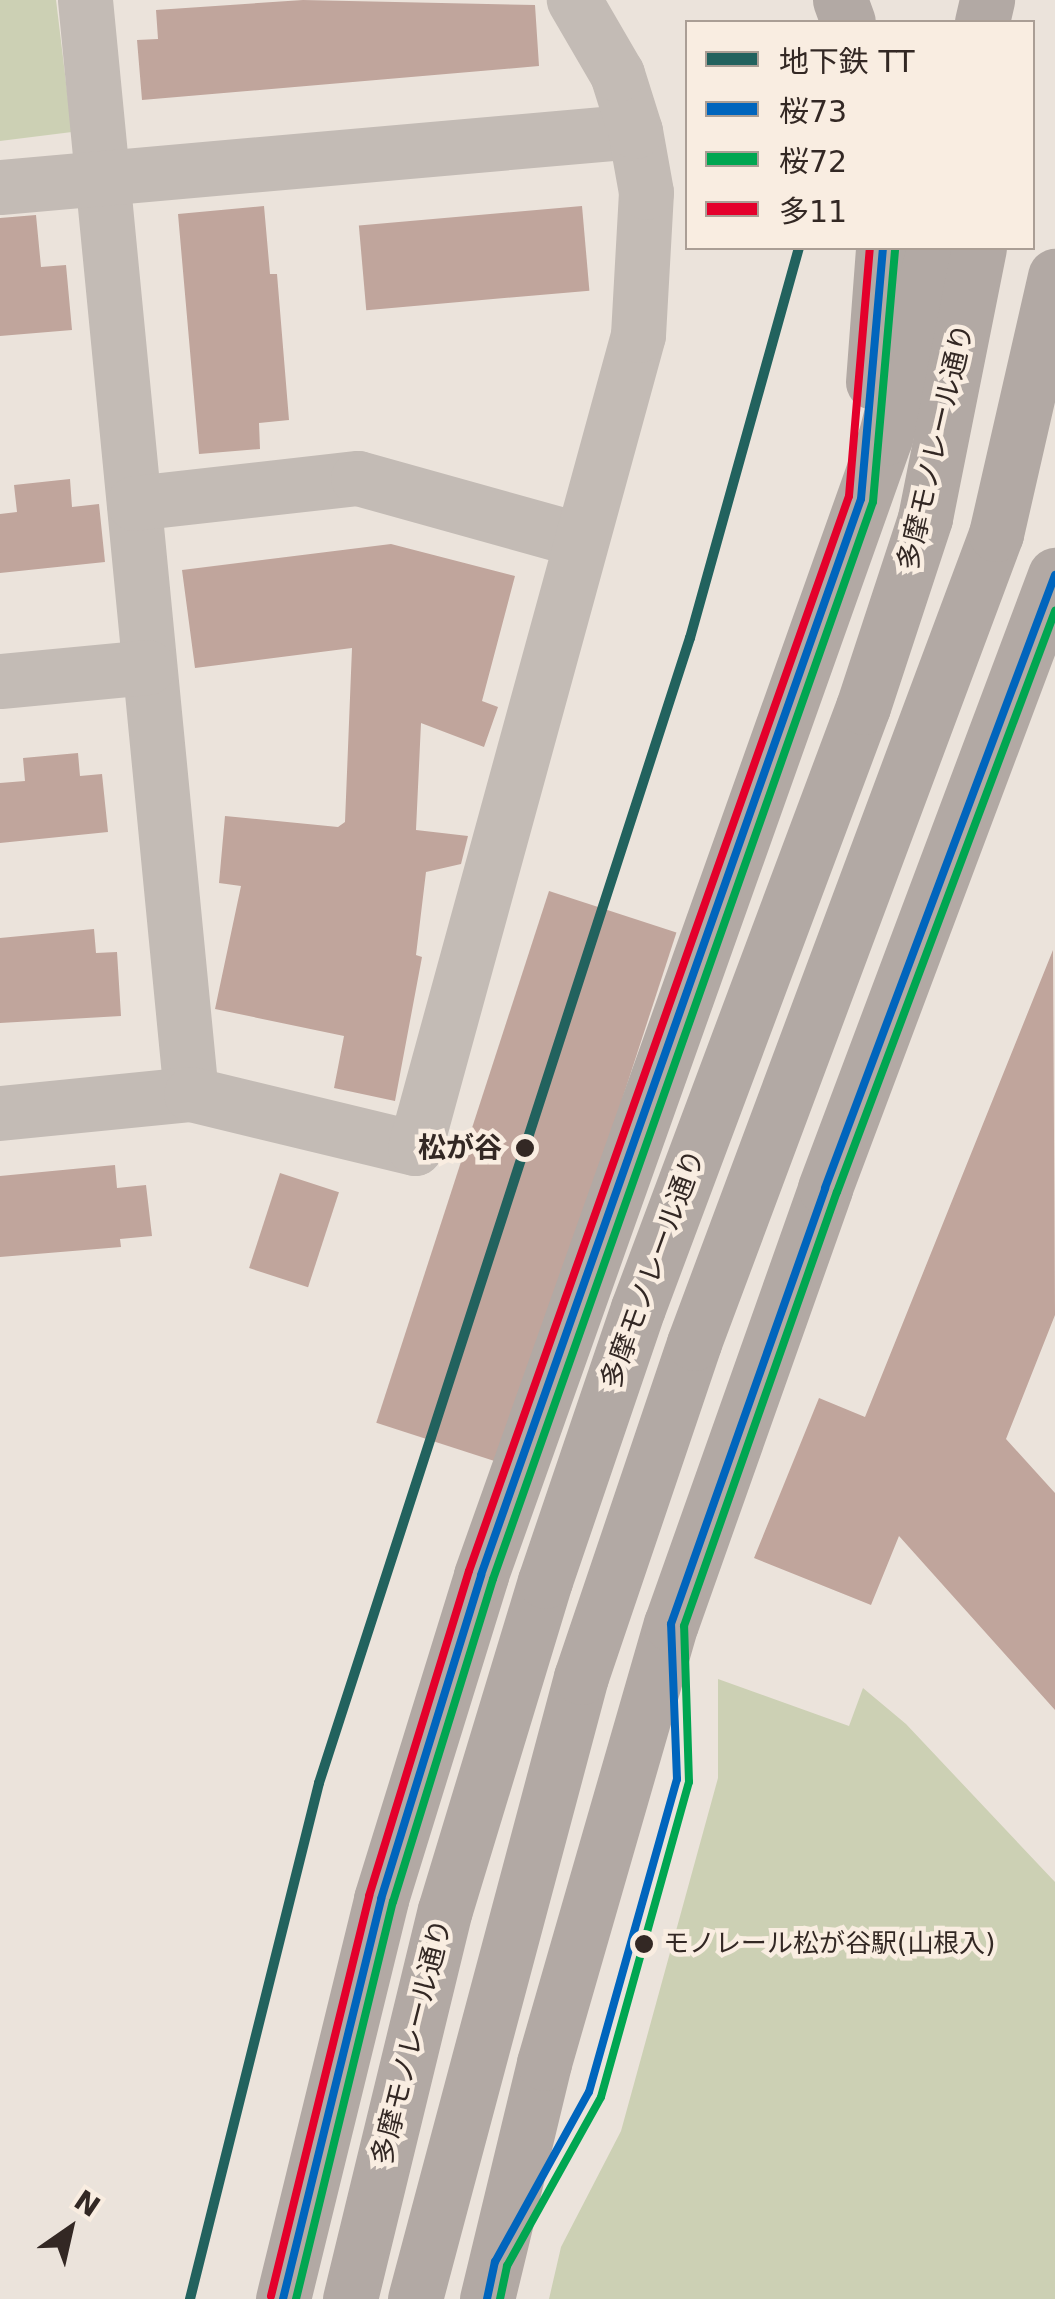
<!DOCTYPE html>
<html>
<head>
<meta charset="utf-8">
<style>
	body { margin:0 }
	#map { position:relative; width:1055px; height:2299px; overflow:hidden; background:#ebe3db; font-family:"DejaVu Sans","Noto Sans JP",sans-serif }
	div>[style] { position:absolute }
	.green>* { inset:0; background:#ccd0b4 }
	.building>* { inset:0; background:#c0a59c; transform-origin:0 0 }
	.minor>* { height:55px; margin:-27.5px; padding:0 27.5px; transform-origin:27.5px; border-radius:27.5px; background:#c3bbb5 }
	.major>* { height:55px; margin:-27.5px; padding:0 27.5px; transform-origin:27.5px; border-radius:27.5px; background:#b2a9a4 }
	.bus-1>* { height:8px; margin:-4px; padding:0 4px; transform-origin:4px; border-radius:4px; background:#0065bd }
	.bus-2>* { height:8px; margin:-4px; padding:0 4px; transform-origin:4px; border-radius:4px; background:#00a651 }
	.bus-3>* { height:8px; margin:-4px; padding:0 4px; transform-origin:4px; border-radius:4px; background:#e4002b }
	.metro-1>* { height:10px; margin:-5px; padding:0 5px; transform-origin:5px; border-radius:5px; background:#22625e }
	.dots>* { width:28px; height:28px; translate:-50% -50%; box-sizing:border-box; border:5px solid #f9ede1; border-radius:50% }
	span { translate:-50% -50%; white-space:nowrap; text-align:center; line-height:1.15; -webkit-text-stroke:9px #f9ede1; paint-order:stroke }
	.bus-label { font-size:26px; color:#332824 }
	.left { translate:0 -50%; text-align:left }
	.street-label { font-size:28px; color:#332824 }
	.stop-label { font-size:28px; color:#332824; font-weight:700 }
	.right { translate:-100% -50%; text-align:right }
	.legend { position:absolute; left:685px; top:20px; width:350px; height:230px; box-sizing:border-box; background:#f9ede1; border:2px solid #aa9e95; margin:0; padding:12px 18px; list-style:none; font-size:30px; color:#332824 }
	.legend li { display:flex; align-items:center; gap:20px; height:50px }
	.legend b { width:50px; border:2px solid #aa9e95 }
	.north { position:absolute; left:20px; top:2179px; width:100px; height:100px; -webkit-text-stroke:8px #f9ede1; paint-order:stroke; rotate:34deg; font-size:28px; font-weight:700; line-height:40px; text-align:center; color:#332824 }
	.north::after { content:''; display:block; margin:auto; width:35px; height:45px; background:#332824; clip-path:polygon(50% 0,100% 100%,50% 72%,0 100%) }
</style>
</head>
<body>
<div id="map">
	<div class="green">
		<i style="clip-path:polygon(0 0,56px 0,72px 132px,0 141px)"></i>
		<i style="clip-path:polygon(718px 1679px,849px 1726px,863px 1688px,906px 1724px,1055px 1882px,1055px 2299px,549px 2299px,561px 2247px,621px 2131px,718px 1778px)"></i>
	</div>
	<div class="building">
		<i style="clip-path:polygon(303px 0,535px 5px,539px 66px,142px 100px,137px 40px,158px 39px,156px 10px)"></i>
		<i style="clip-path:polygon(264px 206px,270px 274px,277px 274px,289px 420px,259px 423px,260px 449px,199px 454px,178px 214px)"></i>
		<i style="left:582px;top:206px;width:85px;height:224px;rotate:85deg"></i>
		<i style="clip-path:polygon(36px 215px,41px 267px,66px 265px,72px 330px,0 336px,0 218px)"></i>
		<i style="clip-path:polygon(70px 479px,72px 507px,99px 504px,105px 562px,0 573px,0 514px,17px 512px,14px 485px)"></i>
		<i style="clip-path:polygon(391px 544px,515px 576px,482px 701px,498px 707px,484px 747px,421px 723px,416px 830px,468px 836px,461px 864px,426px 872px,416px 955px,422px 957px,395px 1101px,334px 1088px,344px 1036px,215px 1009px,241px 886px,219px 883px,225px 816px,338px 827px,345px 822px,352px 648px,195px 668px,182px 570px)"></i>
		<i style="clip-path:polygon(78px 753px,80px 776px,102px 774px,108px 832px,0 843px,0 783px,25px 781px,23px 758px)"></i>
		<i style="left:549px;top:891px;width:134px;height:559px;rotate:18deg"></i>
		<i style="clip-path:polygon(94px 929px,96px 953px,117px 952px,121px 1016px,0 1023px,0 938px)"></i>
		<i style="clip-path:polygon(1053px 950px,1055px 1315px,1006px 1439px,1055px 1493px,1055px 1710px,899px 1536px,871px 1605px,754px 1558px,819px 1398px,865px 1417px)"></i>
		<i style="clip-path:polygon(115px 1165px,117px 1188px,146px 1185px,152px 1236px,120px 1239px,121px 1247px,0 1257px,0 1176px)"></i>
		<i style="left:280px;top:1173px;width:62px;height:100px;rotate:18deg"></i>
	</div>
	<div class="minor">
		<i style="left:85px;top:0;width:1099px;rotate:84.47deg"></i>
		<i style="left:0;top:187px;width:637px;rotate:-5.04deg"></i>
		<i style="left:134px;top:503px;width:225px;rotate:-6.4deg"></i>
		<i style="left:358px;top:478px;width:230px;rotate:15.6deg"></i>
		<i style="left:0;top:681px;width:148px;rotate:-5.4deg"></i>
		<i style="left:0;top:1113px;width:192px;rotate:-5.7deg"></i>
		<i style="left:191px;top:1094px;width:230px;rotate:13.6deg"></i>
		<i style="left:415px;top:1148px;width:843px;rotate:-74.66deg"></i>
		<i style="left:638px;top:335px;width:143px;rotate:-86.8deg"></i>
		<i style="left:646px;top:192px;width:62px;rotate:-100.2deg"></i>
		<i style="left:635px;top:131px;width:60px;rotate:-107.5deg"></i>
		<i style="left:617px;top:74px;width:86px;rotate:-120.2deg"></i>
	</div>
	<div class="major">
		<i style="left:840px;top:0;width:23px;rotate:70deg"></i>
		<i style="left:982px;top:22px;width:23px;rotate:-77deg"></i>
		<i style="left:873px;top:382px;width:134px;rotate:-85.7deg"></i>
		<i style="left:283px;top:2299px;width:412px;rotate:-76.2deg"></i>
		<i style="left:381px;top:1899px;width:339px;rotate:-72.8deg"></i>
		<i style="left:481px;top:1575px;width:1207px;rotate:-70.44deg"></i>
		<i style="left:885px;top:438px;width:196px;rotate:-75.5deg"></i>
		<i style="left:350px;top:2299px;width:400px;rotate:-76.3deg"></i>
		<i style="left:445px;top:1910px;width:344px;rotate:-73.1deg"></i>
		<i style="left:545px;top:1581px;width:288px;rotate:-71.2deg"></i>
		<i style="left:638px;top:1308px;width:642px;rotate:-69.48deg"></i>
		<i style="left:863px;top:707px;width:199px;rotate:-71.8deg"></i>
		<i style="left:925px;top:518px;width:275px;rotate:-78.7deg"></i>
		<i style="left:415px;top:2299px;width:644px;rotate:-75.06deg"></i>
		<i style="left:581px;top:1677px;width:353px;rotate:-71.3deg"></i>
		<i style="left:694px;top:1343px;width:864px;rotate:-69.53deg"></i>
		<i style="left:996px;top:534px;width:265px;rotate:-77.1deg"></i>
		<i style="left:487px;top:2299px;width:243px;rotate:-76.4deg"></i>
		<i style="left:544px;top:2063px;width:457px;rotate:-73.9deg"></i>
		<i style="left:671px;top:1624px;width:462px;rotate:-70.5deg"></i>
		<i style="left:825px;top:1188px;width:655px;rotate:-69.43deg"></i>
	</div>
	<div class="bus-1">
		<i style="left:283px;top:2299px;width:412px;rotate:-76.2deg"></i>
		<i style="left:381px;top:1899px;width:339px;rotate:-72.8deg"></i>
		<i style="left:481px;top:1575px;width:1141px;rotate:-70.55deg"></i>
		<i style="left:861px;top:499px;width:252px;rotate:-85deg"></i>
		<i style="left:487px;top:2299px;width:38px;rotate:-78deg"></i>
		<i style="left:495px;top:2262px;width:194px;rotate:-61.1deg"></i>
		<i style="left:589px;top:2092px;width:325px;rotate:-74.3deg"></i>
		<i style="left:677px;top:1779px;width:155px;rotate:-92.2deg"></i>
		<i style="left:671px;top:1624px;width:462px;rotate:-70.5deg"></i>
		<i style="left:825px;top:1188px;width:655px;rotate:-69.43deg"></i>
	</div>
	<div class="bus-2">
		<i style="left:296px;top:2299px;width:409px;rotate:-76.3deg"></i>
		<i style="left:393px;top:1902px;width:338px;rotate:-72.8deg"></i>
		<i style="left:493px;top:1579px;width:1142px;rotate:-70.57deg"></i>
		<i style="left:873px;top:502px;width:254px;rotate:-85deg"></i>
		<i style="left:500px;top:2299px;width:34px;rotate:-78deg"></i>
		<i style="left:507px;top:2266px;width:193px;rotate:-60.9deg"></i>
		<i style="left:601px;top:2097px;width:327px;rotate:-74.4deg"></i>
		<i style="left:689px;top:1782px;width:156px;rotate:-91.8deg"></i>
		<i style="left:684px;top:1626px;width:460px;rotate:-70.6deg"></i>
		<i style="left:837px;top:1192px;width:621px;rotate:-69.43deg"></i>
	</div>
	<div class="bus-3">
		<i style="left:271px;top:2296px;width:412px;rotate:-76.2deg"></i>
		<i style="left:369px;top:1896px;width:340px;rotate:-72.9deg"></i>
		<i style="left:469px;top:1571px;width:1140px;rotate:-70.53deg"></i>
		<i style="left:849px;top:496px;width:249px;rotate:-85.2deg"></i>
	</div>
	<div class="metro-1">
		<i style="left:190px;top:2299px;width:532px;rotate:-75.96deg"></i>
		<i style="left:319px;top:1783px;width:1204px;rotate:-72.05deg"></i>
		<i style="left:690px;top:638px;width:405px;rotate:-74.4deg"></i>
	</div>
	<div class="dots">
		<i style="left:525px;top:1148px;background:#332824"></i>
		<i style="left:644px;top:1944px;background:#332824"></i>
	</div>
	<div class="bus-label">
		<span class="left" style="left:663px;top:1944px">モノレール松が谷駅(山根入)</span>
	</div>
	<div class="street-label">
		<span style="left:936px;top:447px;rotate:-77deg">多摩モノレール通り</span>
		<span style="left:653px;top:1269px;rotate:-70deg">多摩モノレール通り</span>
		<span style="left:412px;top:2042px;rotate:-76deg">多摩モノレール通り</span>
	</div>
	<div class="stop-label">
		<span class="right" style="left:502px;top:1148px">松が谷</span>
	</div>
	<ul class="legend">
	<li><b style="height:12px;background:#22625e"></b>地下鉄 TT</li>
	<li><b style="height:12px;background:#0065bd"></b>桜73</li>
	<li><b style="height:12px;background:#00a651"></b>桜72</li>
	<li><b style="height:12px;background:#e4002b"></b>多11</li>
	</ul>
	<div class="north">N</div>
</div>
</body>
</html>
